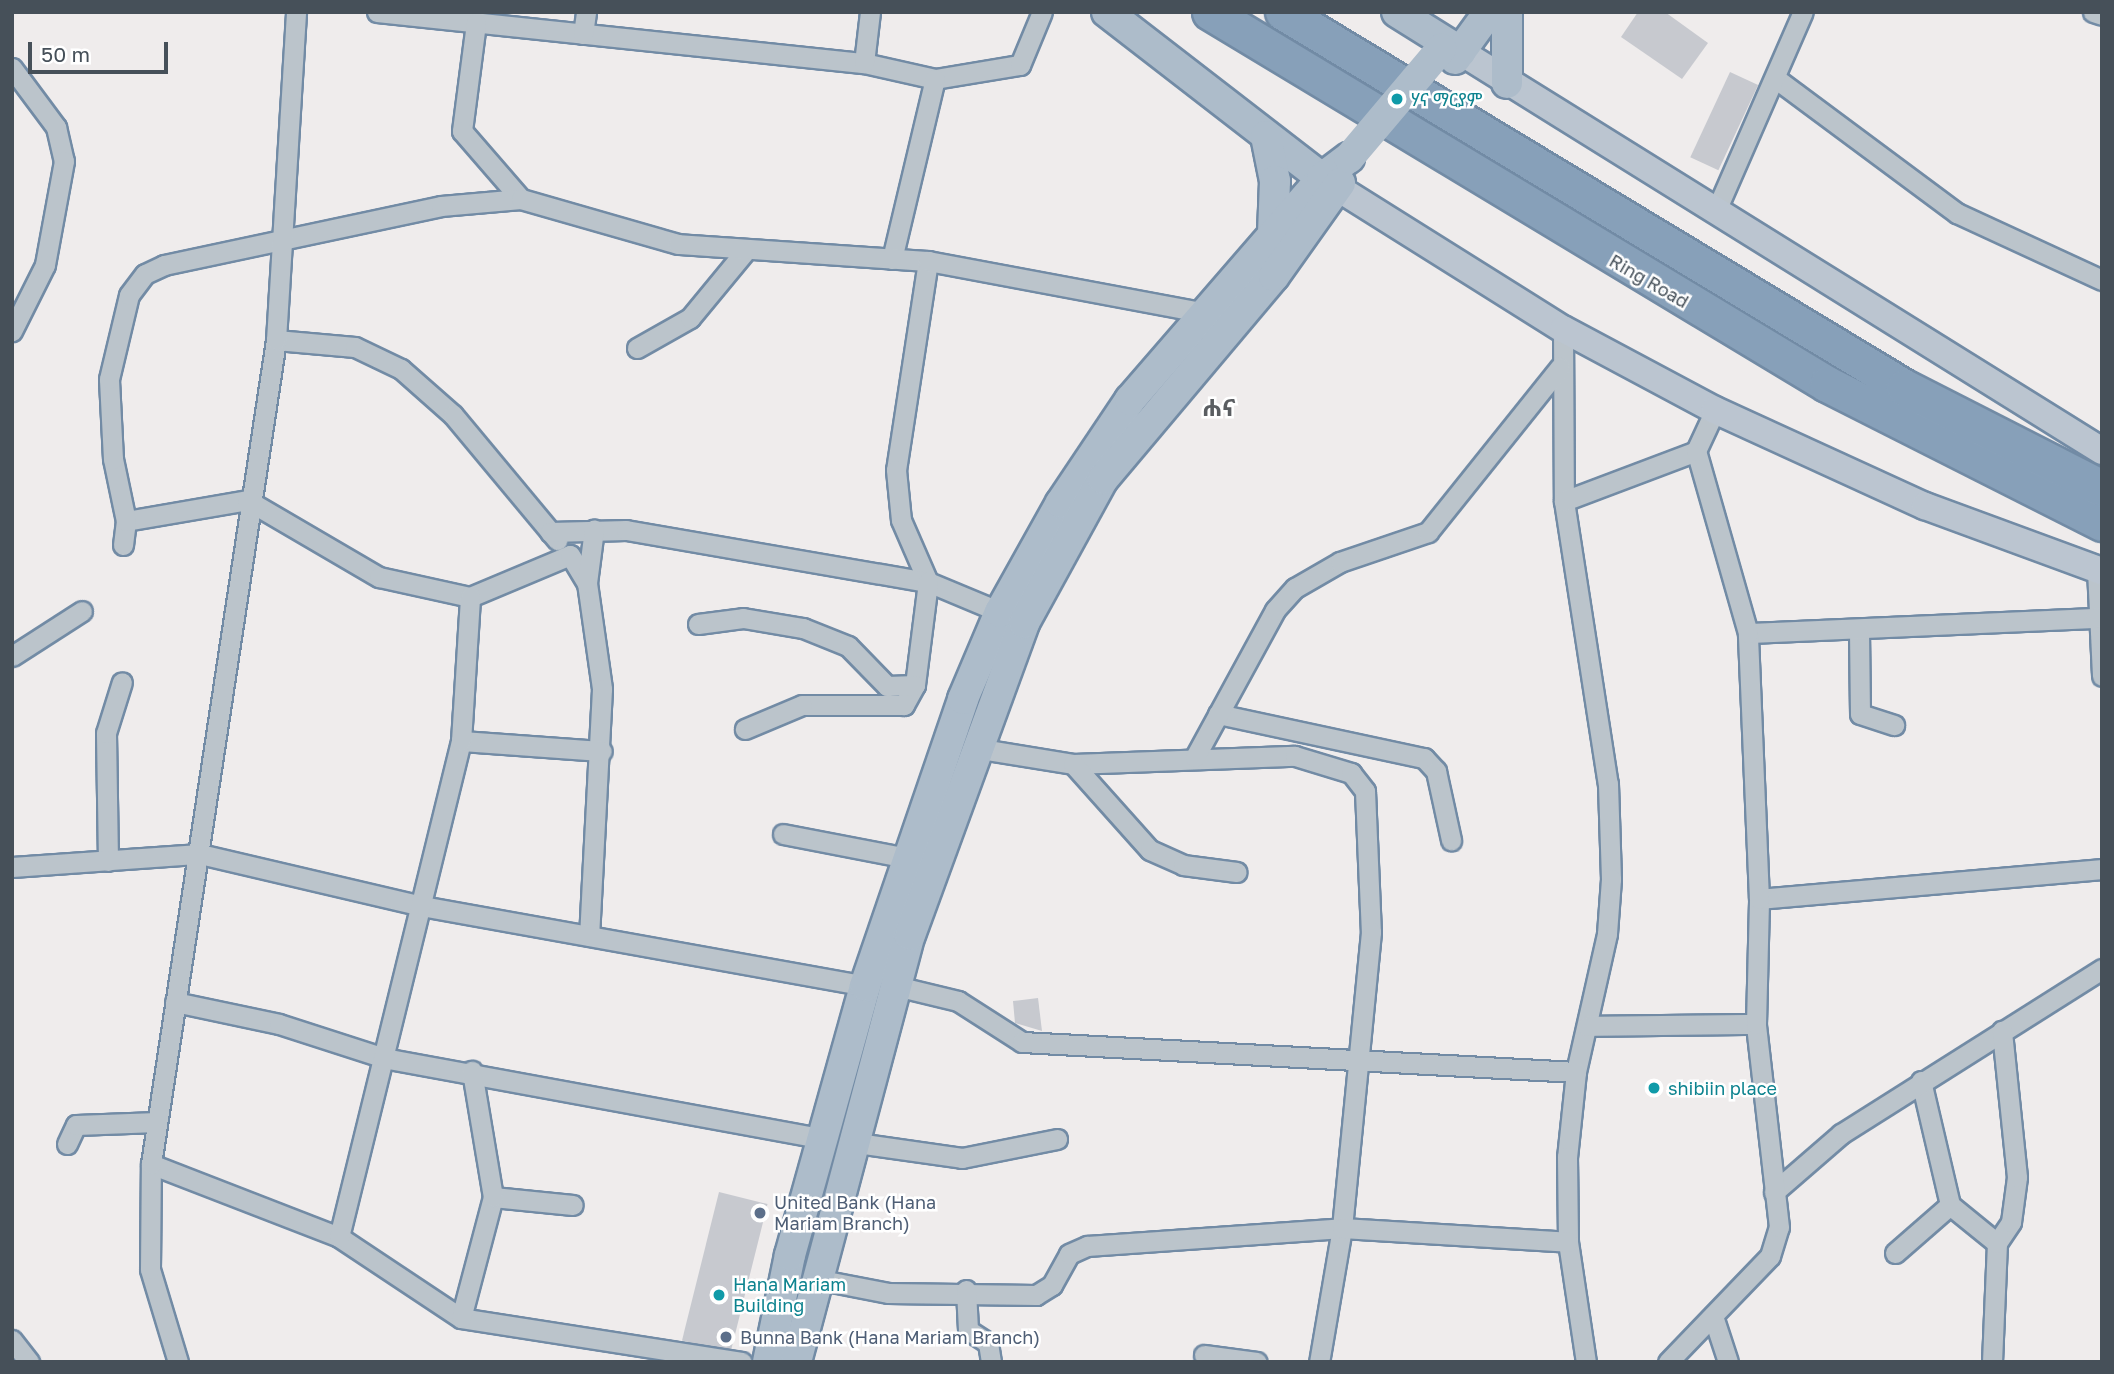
<!DOCTYPE html>
<html>
<head>
<meta charset="utf-8">
<style>
	body { margin:0 }
	#map { position:relative; width:2114px; height:1374px; overflow:hidden; background:#efecec; font-family:"Golos Text","Noto Sans Ethiopic",sans-serif }
	div>[style] { position:absolute }
	.building>* { inset:0; background:#c7c9cf; transform-origin:0 0 }
	.roads { filter:drop-shadow(2px 0 #728ba5) drop-shadow(-2px 0 #728ba5) drop-shadow(0 2px #728ba5) drop-shadow(0 -2px #728ba5) }
	.street>* { height:19px; margin:-9.5px; padding:0 9.5px; transform-origin:9.5px; border-radius:9.5px; background:#bbc4cb }
	.secondary>* { height:26px; margin:-13px; padding:0 13px; transform-origin:13px; border-radius:13px; background:#bbc5d0 }
	.primary>* { height:30px; margin:-15px; padding:0 15px; transform-origin:15px; border-radius:15px; background:#adbcca }
	.highway>* { height:35px; margin:-17.5px; padding:0 17.5px; transform-origin:17.5px; border-radius:17.5px; background:#87a0b9 }
	.primary-bridge>* { height:30px; margin:-15px; padding:0 15px; transform-origin:15px; border-radius:15px; background:#adbcca }
	.dots>* { width:19px; height:19px; translate:-50% -50%; box-sizing:border-box; border:4px solid #fff; border-radius:50% }
	span { translate:-50% -50%; white-space:nowrap; text-align:center; line-height:1.15; -webkit-text-stroke:5px #fff; paint-order:stroke }
	.culture-label { font-size:18px; color:#0d838f }
	.left { translate:0 -50%; text-align:left }
	.street-label { font-size:18px; color:#465059 }
	.service-label { font-size:18px; color:#4e5e75 }
	.district-label { font-size:24px; color:#5a5d61; font-weight:700 }
	.frame { position:absolute; inset:0; border:14px solid #465059; pointer-events:none }
	.scale { position:absolute; left:28px; top:42px; width:140px; height:32px; box-sizing:border-box; border:4px solid #465059; border-top:0; padding-left:9px; font-size:21px; line-height:24px; white-space:nowrap; color:#465059; -webkit-text-stroke:5px #fff; paint-order:stroke }
</style>
</head>
<body>
<div id="map">
	<div class="building">
		<i style="clip-path:polygon(1638px 12px,1665px 12px,1708px 43px,1682px 79px,1621px 37px)"></i>
		<i style="left:1730px;top:72px;width:31px;height:94px;rotate:25deg"></i>
		<i style="clip-path:polygon(1038px 998px,1042px 1031px,1015px 1023px,1013px 1001px)"></i>
		<i style="left:719px;top:1192px;width:50px;height:153px;rotate:14deg"></i>
	</div>
	<div class="roads">
		<div class="street">
			<i style="left:377px;top:12px;width:490px;rotate:6deg"></i>
			<i style="left:864px;top:63px;width:73px;rotate:12.7deg"></i>
			<i style="left:935px;top:79px;width:86px;rotate:-9.4deg"></i>
			<i style="left:1020px;top:65px;width:57px;rotate:-67.5deg"></i>
			<i style="left:2093px;top:12px;width:9px;rotate:18deg"></i>
			<i style="left:476px;top:23px;width:109px;rotate:97.4deg"></i>
			<i style="left:462px;top:131px;width:90px;rotate:49.1deg"></i>
			<i style="left:583px;top:34px;width:22px;rotate:-82deg"></i>
			<i style="left:864px;top:63px;width:51px;rotate:-83.3deg"></i>
			<i style="left:12px;top:68px;width:74px;rotate:53.3deg"></i>
			<i style="left:56px;top:127px;width:35px;rotate:77deg"></i>
			<i style="left:64px;top:161px;width:106px;rotate:100.4deg"></i>
			<i style="left:45px;top:265px;width:74px;rotate:116.6deg"></i>
			<i style="left:1775px;top:78px;width:227px;rotate:36.6deg"></i>
			<i style="left:1957px;top:213px;width:160px;rotate:24.8deg"></i>
			<i style="left:1715px;top:213px;width:219px;rotate:-66.4deg"></i>
			<i style="left:892px;top:259px;width:185px;rotate:-76.6deg"></i>
			<i style="left:928px;top:261px;width:211px;rotate:98.7deg"></i>
			<i style="left:896px;top:470px;width:50px;rotate:84.3deg"></i>
			<i style="left:901px;top:520px;width:68px;rotate:66.5deg"></i>
			<i style="left:928px;top:582px;width:78px;rotate:22.6deg"></i>
			<i style="left:1563px;top:329px;width:172px;rotate:89.7deg"></i>
			<i style="left:1564px;top:501px;width:286px;rotate:81.2deg"></i>
			<i style="left:1608px;top:784px;width:95px;rotate:88.2deg"></i>
			<i style="left:1611px;top:879px;width:55px;rotate:94.2deg"></i>
			<i style="left:1607px;top:934px;width:141px;rotate:102.7deg"></i>
			<i style="left:1576px;top:1072px;width:85px;rotate:96deg"></i>
			<i style="left:1567px;top:1157px;width:85px;rotate:89.3deg"></i>
			<i style="left:1568px;top:1242px;width:121px;rotate:81.5deg"></i>
			<i style="left:276px;top:340px;width:79px;rotate:5.1deg"></i>
			<i style="left:355px;top:347px;width:51px;rotate:25.6deg"></i>
			<i style="left:401px;top:369px;width:69px;rotate:41.5deg"></i>
			<i style="left:453px;top:415px;width:163px;rotate:50.2deg"></i>
			<i style="left:637px;top:348px;width:61px;rotate:-29.5deg"></i>
			<i style="left:690px;top:318px;width:88px;rotate:-50.5deg"></i>
			<i style="left:1564px;top:501px;width:141px;rotate:-20.7deg"></i>
			<i style="left:126px;top:521px;width:123px;rotate:-9.8deg"></i>
			<i style="left:247px;top:500px;width:153px;rotate:30.3deg"></i>
			<i style="left:379px;top:577px;width:93px;rotate:12.4deg"></i>
			<i style="left:470px;top:597px;width:108px;rotate:-22.8deg"></i>
			<i style="left:570px;top:555px;width:33px;rotate:59deg"></i>
			<i style="left:587px;top:583px;width:107px;rotate:81.9deg"></i>
			<i style="left:602px;top:689px;width:247px;rotate:93deg"></i>
			<i style="left:550px;top:532px;width:76px;rotate:-1.5deg"></i>
			<i style="left:626px;top:530px;width:306px;rotate:9.8deg"></i>
			<i style="left:928px;top:582px;width:104px;rotate:97.2deg"></i>
			<i style="left:915px;top:685px;width:23px;rotate:119deg"></i>
			<i style="left:904px;top:705px;width:102px;rotate:180deg"></i>
			<i style="left:802px;top:705px;width:62px;rotate:157.2deg"></i>
			<i style="left:123px;top:545px;width:24px;rotate:-83deg"></i>
			<i style="left:126px;top:521px;width:63px;rotate:-101.8deg"></i>
			<i style="left:113px;top:459px;width:80px;rotate:-92.9deg"></i>
			<i style="left:109px;top:379px;width:86px;rotate:-76.6deg"></i>
			<i style="left:129px;top:295px;width:26px;rotate:-53deg"></i>
			<i style="left:145px;top:274px;width:21px;rotate:-25deg"></i>
			<i style="left:164px;top:265px;width:283px;rotate:-12deg"></i>
			<i style="left:441px;top:206px;width:80px;rotate:-5deg"></i>
			<i style="left:521px;top:199px;width:163px;rotate:16deg"></i>
			<i style="left:678px;top:244px;width:251px;rotate:3.9deg"></i>
			<i style="left:928px;top:261px;width:282px;rotate:10.6deg"></i>
			<i style="left:2097px;top:569px;width:107px;rotate:87.3deg"></i>
			<i style="left:587px;top:583px;width:54px;rotate:-82.6deg"></i>
			<i style="left:698px;top:624px;width:45px;rotate:-7.6deg"></i>
			<i style="left:743px;top:618px;width:61px;rotate:9.5deg"></i>
			<i style="left:803px;top:628px;width:48px;rotate:21.8deg"></i>
			<i style="left:848px;top:646px;width:56px;rotate:45.7deg"></i>
			<i style="left:887px;top:686px;width:28px;rotate:-2deg"></i>
			<i style="left:1859px;top:632px;width:82px;rotate:89.3deg"></i>
			<i style="left:1860px;top:714px;width:36px;rotate:18deg"></i>
			<i style="left:1748px;top:633px;width:348px;rotate:-2.5deg"></i>
			<i style="left:12px;top:656px;width:83px;rotate:-32.7deg"></i>
			<i style="left:1218px;top:714px;width:211px;rotate:12.1deg"></i>
			<i style="left:1424px;top:758px;width:18px;rotate:47deg"></i>
			<i style="left:1436px;top:771px;width:71px;rotate:77.7deg"></i>
			<i style="left:461px;top:741px;width:141px;rotate:4.1deg"></i>
			<i style="left:975px;top:748px;width:99px;rotate:9.3deg"></i>
			<i style="left:1073px;top:764px;width:222px;rotate:-2.1deg"></i>
			<i style="left:1295px;top:756px;width:59px;rotate:16.9deg"></i>
			<i style="left:1351px;top:773px;width:23px;rotate:52deg"></i>
			<i style="left:1365px;top:791px;width:141px;rotate:87.6deg"></i>
			<i style="left:1371px;top:932px;width:297px;rotate:95.6deg"></i>
			<i style="left:1342px;top:1228px;width:136px;rotate:99.7deg"></i>
			<i style="left:1195px;top:757px;width:167px;rotate:-61.4deg"></i>
			<i style="left:1275px;top:610px;width:30px;rotate:-48deg"></i>
			<i style="left:1295px;top:588px;width:52px;rotate:-30deg"></i>
			<i style="left:1340px;top:562px;width:93px;rotate:-18.8deg"></i>
			<i style="left:1428px;top:532px;width:211px;rotate:-51.3deg"></i>
			<i style="left:1073px;top:764px;width:115px;rotate:48.2deg"></i>
			<i style="left:1150px;top:850px;width:36px;rotate:24deg"></i>
			<i style="left:1183px;top:865px;width:54px;rotate:7.4deg"></i>
			<i style="left:783px;top:834px;width:127px;rotate:10.9deg"></i>
			<i style="left:108px;top:861px;width:128px;rotate:-90.9deg"></i>
			<i style="left:106px;top:733px;width:53px;rotate:-72.6deg"></i>
			<i style="left:12px;top:867px;width:188px;rotate:-4deg"></i>
			<i style="left:200px;top:854px;width:228px;rotate:13.2deg"></i>
			<i style="left:422px;top:906px;width:450px;rotate:10.2deg"></i>
			<i style="left:1759px;top:899px;width:344px;rotate:-5deg"></i>
			<i style="left:896px;top:986px;width:64px;rotate:13.6deg"></i>
			<i style="left:958px;top:1001px;width:76px;rotate:32.6deg"></i>
			<i style="left:1022px;top:1042px;width:555px;rotate:3.1deg"></i>
			<i style="left:175px;top:1002px;width:106px;rotate:11.9deg"></i>
			<i style="left:279px;top:1024px;width:110px;rotate:17.9deg"></i>
			<i style="left:384px;top:1058px;width:445px;rotate:10.4deg"></i>
			<i style="left:1587px;top:1026px;width:169px;rotate:-0.7deg"></i>
			<i style="left:1921px;top:1081px;width:127px;rotate:76.8deg"></i>
			<i style="left:1950px;top:1205px;width:60px;rotate:39deg"></i>
			<i style="left:850px;top:1142px;width:113px;rotate:8.1deg"></i>
			<i style="left:962px;top:1158px;width:97px;rotate:-11.3deg"></i>
			<i style="left:67px;top:1144px;width:21px;rotate:-65deg"></i>
			<i style="left:76px;top:1125px;width:81px;rotate:-2.1deg"></i>
			<i style="left:151px;top:1164px;width:202px;rotate:21.2deg"></i>
			<i style="left:339px;top:1237px;width:146px;rotate:33.6deg"></i>
			<i style="left:461px;top:1318px;width:284px;rotate:8.9deg"></i>
			<i style="left:1774px;top:1192px;width:89px;rotate:-40.9deg"></i>
			<i style="left:1841px;top:1134px;width:309px;rotate:-32.3deg"></i>
			<i style="left:493px;top:1197px;width:80px;rotate:5.7deg"></i>
			<i style="left:339px;top:1237px;width:511px;rotate:-76.18deg"></i>
			<i style="left:461px;top:741px;width:144px;rotate:-86.4deg"></i>
			<i style="left:1895px;top:1253px;width:73px;rotate:-41.1deg"></i>
			<i style="left:816px;top:1279px;width:73px;rotate:11deg"></i>
			<i style="left:888px;top:1293px;width:148px;rotate:0.8deg"></i>
			<i style="left:1036px;top:1295px;width:19px;rotate:-32deg"></i>
			<i style="left:1052px;top:1285px;width:35px;rotate:-61deg"></i>
			<i style="left:1069px;top:1254px;width:20px;rotate:-24deg"></i>
			<i style="left:1087px;top:1246px;width:256px;rotate:-4deg"></i>
			<i style="left:1342px;top:1228px;width:226px;rotate:3.5deg"></i>
			<i style="left:966px;top:1290px;width:40px;rotate:87.1deg"></i>
			<i style="left:968px;top:1330px;width:24px;rotate:33deg"></i>
			<i style="left:988px;top:1343px;width:19px;rotate:81deg"></i>
			<i style="left:1713px;top:1316px;width:48px;rotate:71.9deg"></i>
			<i style="left:461px;top:1318px;width:125px;rotate:-75.2deg"></i>
			<i style="left:493px;top:1197px;width:128px;rotate:-99.5deg"></i>
			<i style="left:12px;top:1340px;width:28px;rotate:52deg"></i>
			<i style="left:1204px;top:1355px;width:53px;rotate:7.5deg"></i>
			<i style="left:178px;top:1362px;width:97px;rotate:-106.8deg"></i>
			<i style="left:150px;top:1269px;width:105px;rotate:-89.5deg"></i>
			<i style="left:151px;top:1164px;width:833px;rotate:-81.37deg"></i>
			<i style="left:276px;top:340px;width:329px;rotate:-86.5deg"></i>
			<i style="left:1668px;top:1362px;width:147px;rotate:-46.1deg"></i>
			<i style="left:1770px;top:1256px;width:30px;rotate:-73deg"></i>
			<i style="left:1779px;top:1227px;width:204px;rotate:-96.5deg"></i>
			<i style="left:1756px;top:1024px;width:125px;rotate:-88.6deg"></i>
			<i style="left:1759px;top:899px;width:266px;rotate:-92.4deg"></i>
			<i style="left:1748px;top:633px;width:189px;rotate:-105.9deg"></i>
			<i style="left:1696px;top:451px;width:45px;rotate:-65.1deg"></i>
			<i style="left:1992px;top:1362px;width:119px;rotate:-87.6deg"></i>
			<i style="left:1997px;top:1243px;width:25px;rotate:-56deg"></i>
			<i style="left:2011px;top:1222px;width:45px;rotate:-82.4deg"></i>
			<i style="left:2017px;top:1177px;width:147px;rotate:-95.9deg"></i>
		</div>
		<div class="secondary">
			<i style="left:1461px;top:52px;width:755px;rotate:31.9deg"></i>
			<i style="left:1322px;top:178px;width:284px;rotate:32.1deg"></i>
			<i style="left:1563px;top:329px;width:172px;rotate:28.1deg"></i>
			<i style="left:1715px;top:410px;width:231px;rotate:24.6deg"></i>
			<i style="left:1925px;top:506px;width:189px;rotate:20.2deg"></i>
		</div>
		<div class="primary">
			<i style="left:1107px;top:12px;width:272px;rotate:37.7deg"></i>
			<i style="left:1397px;top:12px;width:75px;rotate:32deg"></i>
			<i style="left:1455px;top:59px;width:58px;rotate:-54.1deg"></i>
			<i style="left:1507px;top:83px;width:71px;rotate:-90deg"></i>
			<i style="left:1266px;top:136px;width:46px;rotate:78.7deg"></i>
			<i style="left:1275px;top:181px;width:52px;rotate:92.2deg"></i>
			<i style="left:768px;top:1362px;width:109px;rotate:-78.4deg"></i>
			<i style="left:790px;top:1255px;width:279px;rotate:-74.4deg"></i>
			<i style="left:865px;top:986px;width:303px;rotate:-71.1deg"></i>
			<i style="left:963px;top:699px;width:95px;rotate:-67deg"></i>
			<i style="left:1000px;top:612px;width:125px;rotate:-60.8deg"></i>
			<i style="left:1061px;top:503px;width:124px;rotate:-56.2deg"></i>
			<i style="left:1130px;top:400px;width:294px;rotate:-49.1deg"></i>
			<i style="left:1322px;top:178px;width:34px;rotate:-37deg"></i>
			<i style="left:796px;top:1362px;width:442px;rotate:-75.1deg"></i>
			<i style="left:910px;top:935px;width:332px;rotate:-69.9deg"></i>
			<i style="left:1024px;top:623px;width:164px;rotate:-61.3deg"></i>
			<i style="left:1103px;top:479px;width:265px;rotate:-49.9deg"></i>
			<i style="left:1274px;top:276px;width:114px;rotate:-54.6deg"></i>
		</div>
		<div class="highway">
			<i style="left:1210px;top:12px;width:720px;rotate:31.09deg"></i>
			<i style="left:1827px;top:384px;width:308px;rotate:26.8deg"></i>
			<i style="left:1283px;top:12px;width:725px;rotate:31.13deg"></i>
			<i style="left:1904px;top:387px;width:222px;rotate:27deg"></i>
		</div>
	</div>
	<div class="primary-bridge">
		<i style="left:1349px;top:158px;width:143px;rotate:-49.8deg"></i>
	</div>
	<div class="dots">
		<i style="left:1397px;top:99px;background:#0f9aa8"></i>
		<i style="left:1654px;top:1088px;background:#0f9aa8"></i>
		<i style="left:760px;top:1213px;background:#5c6f8a"></i>
		<i style="left:719px;top:1295px;background:#0f9aa8"></i>
		<i style="left:726px;top:1337px;background:#5c6f8a"></i>
	</div>
	<div class="culture-label">
		<span class="left" style="left:1411px;top:99px">ሃና ማርያም</span>
		<span class="left" style="left:1668px;top:1088px">shibiin place</span>
		<span class="left" style="left:733px;top:1295px">Hana Mariam<br>Building</span>
	</div>
	<div class="street-label">
		<span style="left:1649px;top:281px;rotate:30deg">Ring Road</span>
	</div>
	<div class="service-label">
		<span class="left" style="left:774px;top:1213px">United Bank (Hana<br>Mariam Branch)</span>
		<span class="left" style="left:740px;top:1337px">Bunna Bank (Hana Mariam Branch)</span>
	</div>
	<div class="district-label">
		<span style="left:1219px;top:407px">ሐና</span>
	</div>
	<div class="frame"></div>
	<div class="scale">50 m</div>
</div>
</body>
</html>
